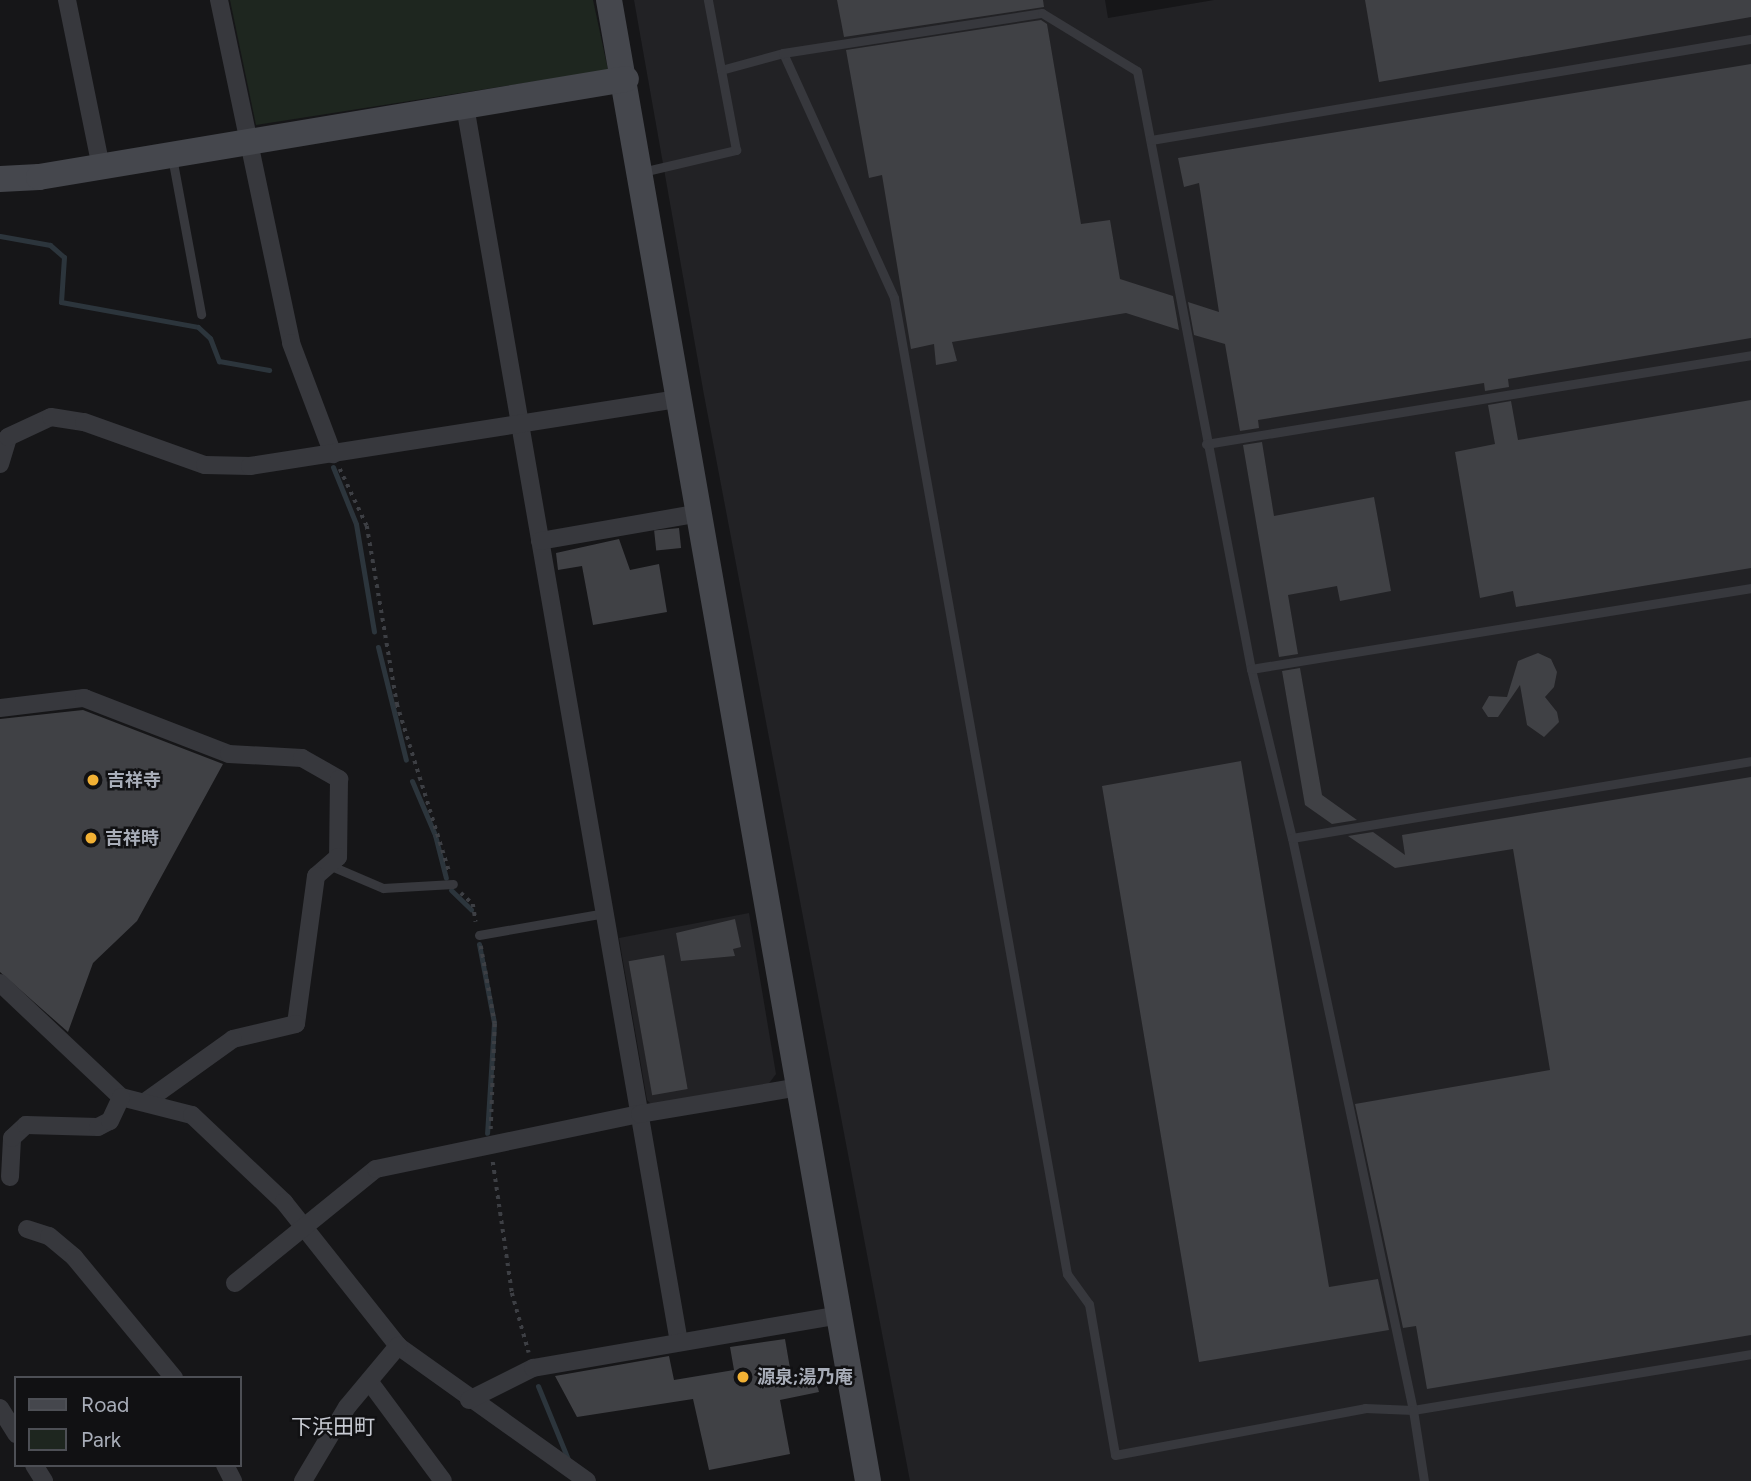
<!DOCTYPE html>
<html>
<head>
<meta charset="utf-8">
<style>
	body { margin:0 }
	#map { position:relative; width:1751px; height:1481px; overflow:hidden; background:#161618; font-family:Figtree,"Noto Sans JP",sans-serif }
	div>[style] { position:absolute }
	.built>* { inset:0; background:#222225 }
	.green>* { inset:0; background:#1e261f }
	.stream>* { height:5px; margin:-2.5px; padding:0 2.5px; transform-origin:2.5px; border-radius:2.5px; background:#2c353c }
	.building>* { inset:0; background:#404145; transform-origin:0 0 }
	.path>* { height:3.5px; margin-top:-1.75px; transform-origin:0; background:repeating-linear-gradient(90deg,#3d3f44 0 3.5px,transparent 0 8.5px) }
	.lane>* { height:9px; margin:-4.5px; padding:0 4.5px; transform-origin:4.5px; border-radius:4.5px; background:#37383d }
	.street>* { height:18px; margin:-9px; padding:0 9px; transform-origin:9px; border-radius:9px; background:#37383d }
	.secondary>* { height:26px; margin:-13px; padding:0 13px; transform-origin:13px; border-radius:13px; background:#45474d }
	.dots>* { width:19px; height:19px; translate:-50% -50%; box-sizing:border-box; border:4px solid #111113; border-radius:50% }
	span { translate:-50% -50%; white-space:nowrap; text-align:center; line-height:1.15; -webkit-text-stroke:5px #111113; paint-order:stroke }
	.poi-label { font-size:18px; color:#a8adb8; font-weight:700 }
	.left { translate:0 -50%; text-align:left }
	.quarter-label { font-size:21px; color:#c9ccd4 }
	.legend { position:absolute; left:14px; top:1376px; width:228px; height:91px; box-sizing:border-box; background:#111113; border:2px solid #4d4f55; margin:0; padding:9px 12px; list-style:none; font-size:21px; color:#a8adb8 }
	.legend li { display:flex; align-items:center; gap:14px; height:35px }
	.legend b { width:35px; border:2px solid #4d4f55 }
</style>
</head>
<body>
<div id="map">
	<div class="built">
		<i style="clip-path:polygon(634px 0,1105px 0,1108px 18px,1214px 0,1751px 0,1751px 1481px,910px 1481px,704px 395px)"></i>
		<i style="clip-path:polygon(749px 913px,776px 1074px,767px 1086px,652px 1105px,647px 1100px,619px 938px)"></i>
	</div>
	<div class="green">
		<i style="clip-path:polygon(230px 0,593px 0,608px 70px,256px 125px)"></i>
	</div>
	<div class="stream">
		<i style="left:0;top:236px;width:51px;rotate:10.2deg"></i>
		<i style="left:50px;top:245px;width:18px;rotate:41deg"></i>
		<i style="left:64px;top:257px;width:45px;rotate:93.8deg"></i>
		<i style="left:61px;top:302px;width:139px;rotate:10.3deg"></i>
		<i style="left:198px;top:327px;width:16px;rotate:43deg"></i>
		<i style="left:210px;top:338px;width:25px;rotate:69deg"></i>
		<i style="left:219px;top:361px;width:51px;rotate:10.2deg"></i>
		<i style="left:333px;top:467px;width:61px;rotate:68deg"></i>
		<i style="left:356px;top:524px;width:109px;rotate:80.5deg"></i>
		<i style="left:378px;top:647px;width:116px;rotate:76.1deg"></i>
		<i style="left:412px;top:781px;width:59px;rotate:66.9deg"></i>
		<i style="left:435px;top:835px;width:44px;rotate:75.7deg"></i>
		<i style="left:451px;top:890px;width:28px;rotate:44deg"></i>
		<i style="left:479px;top:944px;width:80px;rotate:79.2deg"></i>
		<i style="left:494px;top:1023px;width:110px;rotate:93.6deg"></i>
		<i style="left:538px;top:1386px;width:79px;rotate:67.7deg"></i>
	</div>
	<div class="building">
		<i style="clip-path:polygon(837px 0,1043px 0,1044px 7px,844px 37px)"></i>
		<i style="clip-path:polygon(1365px 0,1751px 0,1751px 17px,1379px 82px)"></i>
		<i style="clip-path:polygon(1041px 20px,1047px 24px,1081px 224px,1110px 220px,1120px 279px,1173px 296px,1179px 330px,1126px 313px,952px 342px,957px 361px,936px 365px,934px 344px,911px 349px,882px 175px,869px 178px,846px 50px)"></i>
		<i style="clip-path:polygon(1751px 64px,1751px 338px,1508px 379px,1509px 387px,1485px 391px,1484px 383px,1258px 420px,1259px 428px,1240px 431px,1225px 344px,1194px 335px,1188px 302px,1219px 312px,1199px 183px,1184px 187px,1178px 158px)"></i>
		<i style="clip-path:polygon(1751px 400px,1751px 568px,1516px 607px,1513px 591px,1480px 598px,1455px 452px,1495px 444px,1488px 405px,1511px 401px,1518px 440px)"></i>
		<i style="clip-path:polygon(1262px 442px,1274px 516px,1374px 497px,1391px 591px,1340px 601px,1337px 586px,1288px 595px,1298px 654px,1279px 657px,1243px 445px)"></i>
		<i style="left:679px;top:528px;width:20px;height:25px;rotate:84deg"></i>
		<i style="clip-path:polygon(619px 539px,630px 570px,659px 564px,667px 612px,593px 625px,582px 566px,558px 570px,556px 553px)"></i>
		<i style="clip-path:polygon(1538px 653px,1551px 659px,1557px 672px,1554px 687px,1545px 697px,1557px 712px,1559px 722px,1544px 737px,1527px 725px,1520px 685px,1498px 717px,1488px 717px,1482px 708px,1489px 696px,1507px 697px,1518px 661px)"></i>
		<i style="clip-path:polygon(1300px 668px,1322px 795px,1357px 820px,1332px 824px,1305px 805px,1282px 671px)"></i>
		<i style="clip-path:polygon(83px 710px,223px 764px,137px 921px,93px 963px,68px 1032px,0 972px,0 719px)"></i>
		<i style="clip-path:polygon(1241px 761px,1329px 1287px,1378px 1279px,1389px 1330px,1199px 1362px,1102px 786px)"></i>
		<i style="clip-path:polygon(1751px 777px,1751px 1335px,1427px 1389px,1416px 1326px,1403px 1328px,1355px 1104px,1550px 1070px,1513px 849px,1395px 868px,1348px 836px,1373px 832px,1405px 855px,1402px 835px)"></i>
		<i style="clip-path:polygon(735px 919px,741px 947px,733px 949px,735px 956px,681px 961px,676px 933px)"></i>
		<i style="left:664px;top:955px;width:136px;height:36px;rotate:80deg"></i>
		<i style="clip-path:polygon(785px 1339px,792px 1380px,815px 1377px,819px 1392px,780px 1400px,790px 1454px,709px 1470px,693px 1399px,577px 1417px,555px 1376px,669px 1356px,674px 1380px,734px 1370px,730px 1347px)"></i>
	</div>
	<div class="path">
		<i style="left:340px;top:469px;width:63px;rotate:64.7deg"></i>
		<i style="left:367px;top:526px;width:181px;rotate:80.4deg"></i>
		<i style="left:397px;top:704px;width:175px;rotate:72.7deg"></i>
		<i style="left:461px;top:893px;width:16px;rotate:43deg"></i>
		<i style="left:473px;top:904px;width:18px;rotate:81deg"></i>
		<i style="left:481px;top:946px;width:79px;rotate:79.8deg"></i>
		<i style="left:495px;top:1024px;width:106px;rotate:92.2deg"></i>
		<i style="left:493px;top:1162px;width:132px;rotate:81.7deg"></i>
		<i style="left:512px;top:1293px;width:62px;rotate:74.2deg"></i>
	</div>
	<div class="lane">
		<i style="left:783px;top:53px;width:269px;rotate:65.6deg"></i>
		<i style="left:894px;top:298px;width:991px;rotate:79.95deg"></i>
		<i style="left:1067px;top:1274px;width:37px;rotate:54deg"></i>
		<i style="left:1089px;top:1304px;width:153px;rotate:80.2deg"></i>
		<i style="left:1115px;top:1455px;width:254px;rotate:-10.6deg"></i>
		<i style="left:1365px;top:1408px;width:48px;rotate:2.4deg"></i>
		<i style="left:1413px;top:1410px;width:343px;rotate:-9.4deg"></i>
		<i style="left:721px;top:70px;width:64px;rotate:-15.3deg"></i>
		<i style="left:783px;top:53px;width:262px;rotate:-8.8deg"></i>
		<i style="left:1042px;top:13px;width:111px;rotate:31.4deg"></i>
		<i style="left:1137px;top:71px;width:609px;rotate:79.21deg"></i>
		<i style="left:1251px;top:669px;width:174px;rotate:76.4deg"></i>
		<i style="left:1292px;top:838px;width:585px;rotate:78.06deg"></i>
		<i style="left:1413px;top:1410px;width:72px;rotate:81.2deg"></i>
		<i style="left:1151px;top:140px;width:608px;rotate:-9.56deg"></i>
		<i style="left:172px;top:157px;width:160px;rotate:79.5deg"></i>
		<i style="left:642px;top:172px;width:97px;rotate:-13.2deg"></i>
		<i style="left:736px;top:150px;width:153px;rotate:-100.6deg"></i>
		<i style="left:1206px;top:444px;width:552px;rotate:-9.27deg"></i>
		<i style="left:1251px;top:669px;width:507px;rotate:-9.2deg"></i>
		<i style="left:1292px;top:838px;width:465px;rotate:-9.5deg"></i>
		<i style="left:329px;top:865px;width:59px;rotate:23.1deg"></i>
		<i style="left:383px;top:888px;width:70px;rotate:-3.3deg"></i>
		<i style="left:479px;top:935px;width:128px;rotate:-9.9deg"></i>
	</div>
	<div class="street">
		<i style="left:67px;top:0;width:170px;rotate:78.5deg"></i>
		<i style="left:219px;top:0;width:350px;rotate:78.1deg"></i>
		<i style="left:291px;top:343px;width:119px;rotate:69.3deg"></i>
		<i style="left:465px;top:106px;width:1254px;rotate:80.18deg"></i>
		<i style="left:0;top:464px;width:28px;rotate:-73deg"></i>
		<i style="left:8px;top:437px;width:47px;rotate:-24.9deg"></i>
		<i style="left:51px;top:417px;width:33px;rotate:9deg"></i>
		<i style="left:84px;top:422px;width:128px;rotate:19.6deg"></i>
		<i style="left:205px;top:465px;width:45px;rotate:1.3deg"></i>
		<i style="left:250px;top:466px;width:435px;rotate:-8.9deg"></i>
		<i style="left:540px;top:541px;width:162px;rotate:-9.9deg"></i>
		<i style="left:0;top:708px;width:85px;rotate:-6.8deg"></i>
		<i style="left:84px;top:698px;width:155px;rotate:21.1deg"></i>
		<i style="left:229px;top:754px;width:73px;rotate:3.1deg"></i>
		<i style="left:302px;top:758px;width:43px;rotate:29.6deg"></i>
		<i style="left:339px;top:779px;width:78px;rotate:90.7deg"></i>
		<i style="left:338px;top:857px;width:29px;rotate:139deg"></i>
		<i style="left:316px;top:876px;width:149px;rotate:97.7deg"></i>
		<i style="left:296px;top:1024px;width:65px;rotate:166.6deg"></i>
		<i style="left:233px;top:1039px;width:108px;rotate:144.4deg"></i>
		<i style="left:0;top:983px;width:166px;rotate:43.3deg"></i>
		<i style="left:121px;top:1097px;width:73px;rotate:14.2deg"></i>
		<i style="left:192px;top:1115px;width:127px;rotate:43.4deg"></i>
		<i style="left:284px;top:1202px;width:184px;rotate:51.6deg"></i>
		<i style="left:398px;top:1346px;width:232px;rotate:35.5deg"></i>
		<i style="left:10px;top:1177px;width:39px;rotate:-87deg"></i>
		<i style="left:12px;top:1138px;width:19px;rotate:-43deg"></i>
		<i style="left:26px;top:1125px;width:72px;rotate:1.6deg"></i>
		<i style="left:98px;top:1127px;width:13px;rotate:-27deg"></i>
		<i style="left:110px;top:1121px;width:26px;rotate:-65deg"></i>
		<i style="left:27px;top:1229px;width:23px;rotate:18deg"></i>
		<i style="left:49px;top:1236px;width:33px;rotate:40deg"></i>
		<i style="left:74px;top:1257px;width:157px;rotate:50.4deg"></i>
		<i style="left:235px;top:1283px;width:181px;rotate:-39deg"></i>
		<i style="left:376px;top:1169px;width:270px;rotate:-11.8deg"></i>
		<i style="left:640px;top:1114px;width:162px;rotate:-9.6deg"></i>
		<i style="left:369px;top:1381px;width:124px;rotate:53.5deg"></i>
		<i style="left:469px;top:1400px;width:72px;rotate:-26.6deg"></i>
		<i style="left:533px;top:1368px;width:311px;rotate:-9.8deg"></i>
		<i style="left:0;top:1408px;width:31px;rotate:58deg"></i>
		<i style="left:34px;top:1465px;width:19px;rotate:58deg"></i>
		<i style="left:225px;top:1465px;width:18px;rotate:63deg"></i>
		<i style="left:303px;top:1481px;width:86px;rotate:-59.3deg"></i>
		<i style="left:347px;top:1407px;width:80px;rotate:-50.1deg"></i>
	</div>
	<div class="secondary">
		<i style="left:609px;top:0;width:1503px;rotate:80.08deg"></i>
		<i style="left:0;top:179px;width:39px;rotate:-3deg"></i>
		<i style="left:39px;top:177px;width:595px;rotate:-9.48deg"></i>
	</div>
	<div class="dots">
		<i style="left:93px;top:780px;background:#f2b134"></i>
		<i style="left:91px;top:838px;background:#f2b134"></i>
		<i style="left:743px;top:1377px;background:#f2b134"></i>
	</div>
	<div class="poi-label">
		<span class="left" style="left:107px;top:780px">吉祥寺</span>
		<span class="left" style="left:105px;top:838px">吉祥時</span>
		<span class="left" style="left:757px;top:1377px">源泉;湯乃庵</span>
	</div>
	<div class="quarter-label">
		<span style="left:333px;top:1427px">下浜田町</span>
	</div>
	<ul class="legend">
	<li><b style="height:9px;background:#45474d"></b>Road</li>
	<li><b style="height:19px;background:#1e261f"></b>Park</li>
	</ul>
</div>
</body>
</html>
